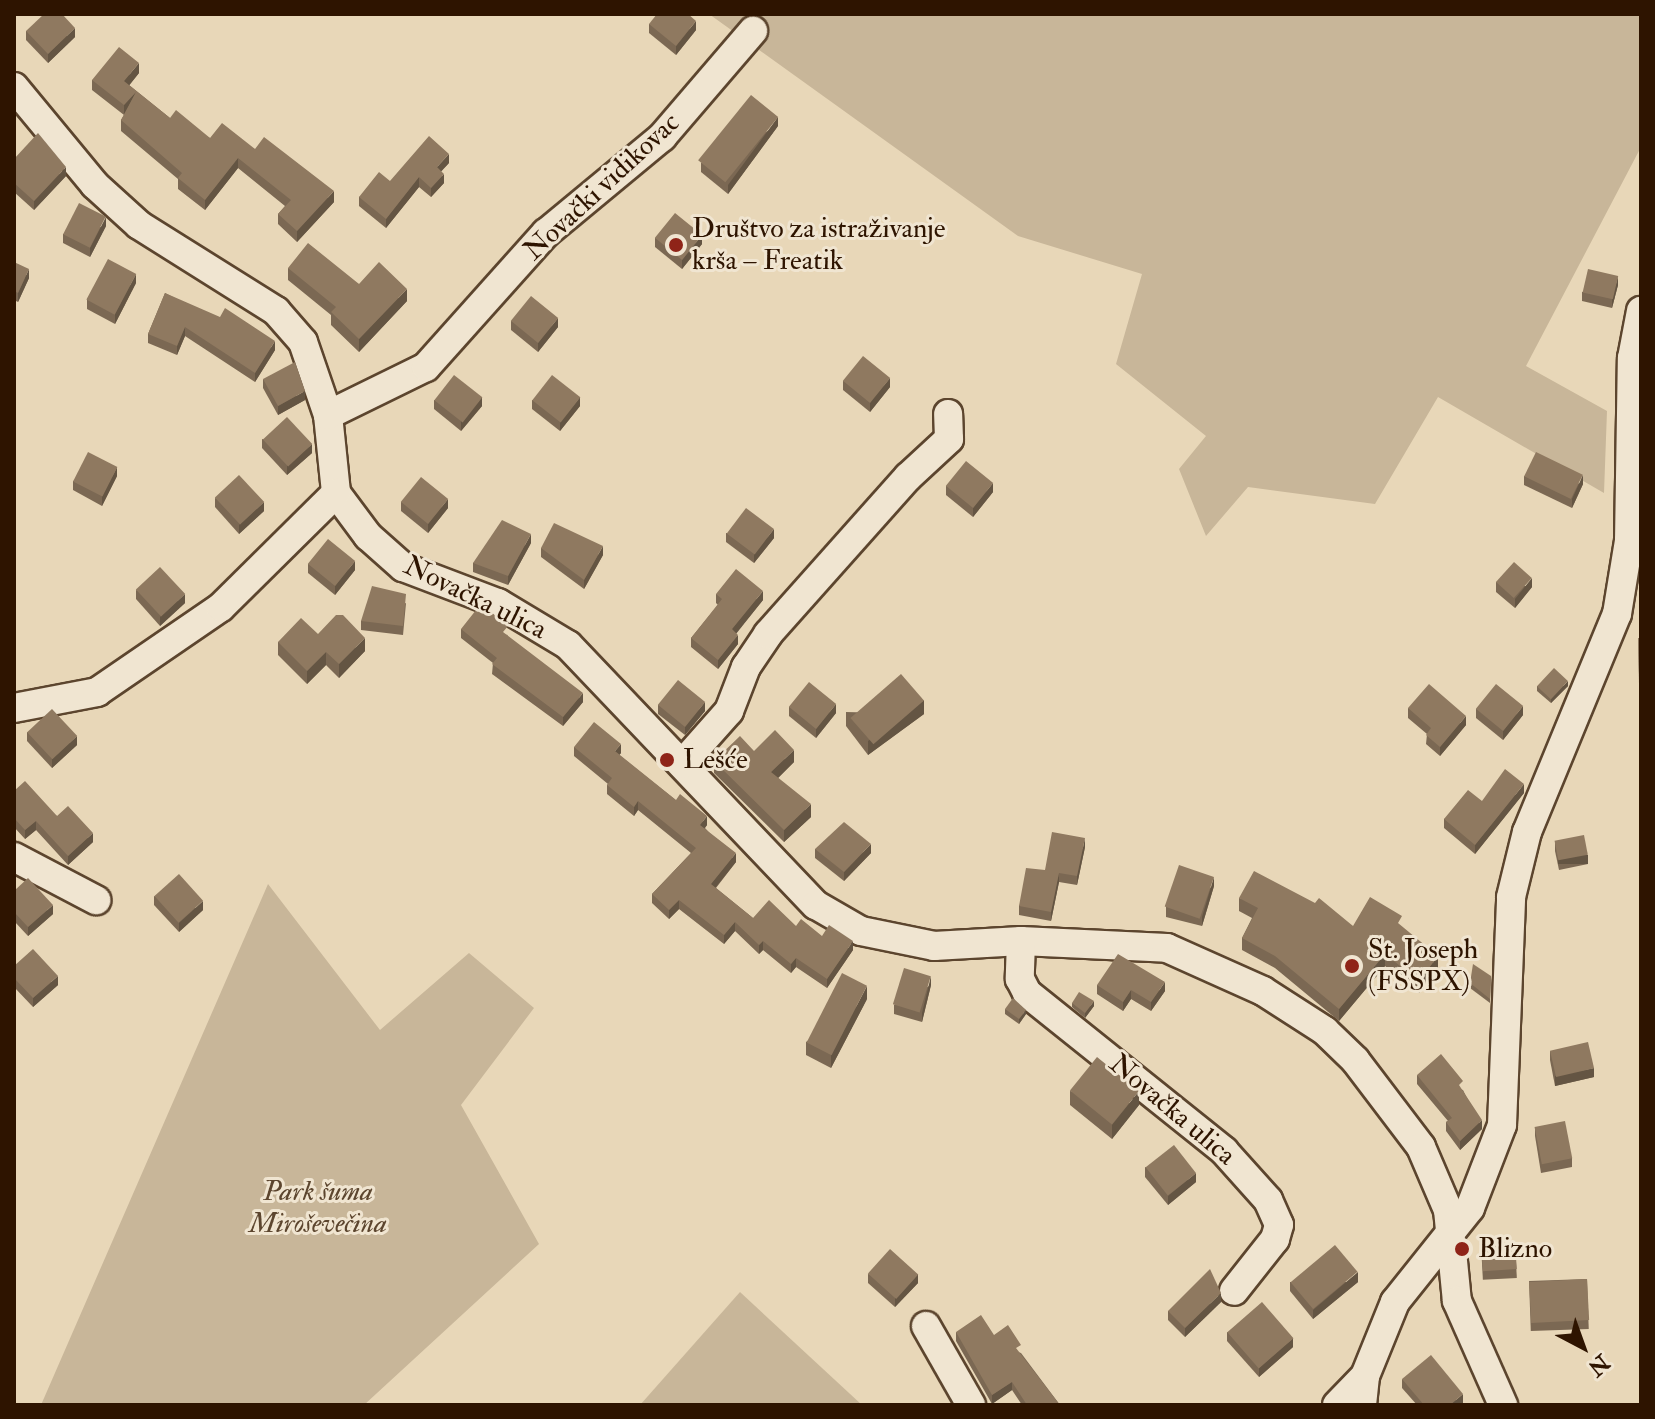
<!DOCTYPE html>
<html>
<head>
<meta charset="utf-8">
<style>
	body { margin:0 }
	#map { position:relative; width:1655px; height:1419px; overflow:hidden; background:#e8d7b8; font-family:"IM FELL Double Pica",serif }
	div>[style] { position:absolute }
	.green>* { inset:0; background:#c8b699 }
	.roads { filter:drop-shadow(2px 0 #5c452e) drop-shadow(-2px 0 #5c452e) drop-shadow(0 2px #5c452e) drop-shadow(0 -2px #5c452e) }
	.minor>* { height:28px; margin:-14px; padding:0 14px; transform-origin:14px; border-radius:14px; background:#f0e5d1 }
	.wall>* { inset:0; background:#7b6853; transform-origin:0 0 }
	.shaded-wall>* { inset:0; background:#645543; transform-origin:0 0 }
	.building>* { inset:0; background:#8f7960; transform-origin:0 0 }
	.dots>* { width:22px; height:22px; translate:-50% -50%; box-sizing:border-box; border:4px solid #f0e5d1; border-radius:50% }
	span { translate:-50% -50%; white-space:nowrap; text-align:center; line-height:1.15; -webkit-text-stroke:6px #f0e5d1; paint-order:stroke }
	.street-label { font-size:28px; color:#2e1400 }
	.poi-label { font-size:28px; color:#2e1400 }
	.left { translate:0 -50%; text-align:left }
	.park-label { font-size:28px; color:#5c452e; font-style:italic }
	.frame { position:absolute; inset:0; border:16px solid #2e1400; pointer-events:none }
	.north { position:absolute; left:1543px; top:1307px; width:80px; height:80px; -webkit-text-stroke:6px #f0e5d1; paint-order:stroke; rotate:139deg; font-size:22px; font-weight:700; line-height:32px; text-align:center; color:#2e1400 }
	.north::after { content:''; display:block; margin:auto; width:28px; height:36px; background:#2e1400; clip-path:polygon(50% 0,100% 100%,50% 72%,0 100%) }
</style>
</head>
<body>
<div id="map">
	<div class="green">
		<i style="clip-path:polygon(709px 14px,1641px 14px,1641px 147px,1526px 366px,1607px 411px,1604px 493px,1438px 397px,1375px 504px,1248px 487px,1206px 536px,1179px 469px,1206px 436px,1116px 364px,1142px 274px,1018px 236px)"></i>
		<i style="clip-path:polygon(268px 884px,380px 1030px,469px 953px,534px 1008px,461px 1105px,539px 1244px,364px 1405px,41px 1405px)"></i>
		<i style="clip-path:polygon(740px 1292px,862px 1405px,640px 1405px)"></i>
	</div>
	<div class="roads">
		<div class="minor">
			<i style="left:14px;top:87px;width:127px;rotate:50.4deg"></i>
			<i style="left:95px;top:185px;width:59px;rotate:42.3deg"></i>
			<i style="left:139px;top:225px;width:162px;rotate:32.1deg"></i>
			<i style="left:276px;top:311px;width:41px;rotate:48.9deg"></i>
			<i style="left:303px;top:342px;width:77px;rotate:71.1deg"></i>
			<i style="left:328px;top:415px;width:78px;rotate:84.1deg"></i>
			<i style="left:336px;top:493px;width:54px;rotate:53.3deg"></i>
			<i style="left:368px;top:536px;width:47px;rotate:41.5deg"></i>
			<i style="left:403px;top:567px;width:102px;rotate:20.8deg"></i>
			<i style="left:498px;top:603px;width:82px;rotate:31deg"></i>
			<i style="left:568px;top:645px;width:359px;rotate:46.4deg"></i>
			<i style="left:816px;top:905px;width:52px;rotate:30deg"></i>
			<i style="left:861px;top:931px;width:75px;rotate:11.6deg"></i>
			<i style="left:934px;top:946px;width:87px;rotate:-3.3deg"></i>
			<i style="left:1021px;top:941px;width:146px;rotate:2.7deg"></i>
			<i style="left:1167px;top:948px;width:105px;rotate:24.1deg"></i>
			<i style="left:1263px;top:991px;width:74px;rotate:32.8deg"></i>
			<i style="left:1325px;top:1031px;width:42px;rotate:44deg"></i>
			<i style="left:1355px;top:1060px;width:109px;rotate:52.8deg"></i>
			<i style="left:1421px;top:1147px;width:69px;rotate:66.8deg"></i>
			<i style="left:1448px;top:1210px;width:91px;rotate:84.4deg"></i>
			<i style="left:1457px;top:1301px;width:114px;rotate:66.1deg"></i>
			<i style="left:328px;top:415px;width:109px;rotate:-26.1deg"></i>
			<i style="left:426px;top:367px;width:180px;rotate:-48.2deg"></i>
			<i style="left:546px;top:233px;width:151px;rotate:-39.6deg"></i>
			<i style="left:662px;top:137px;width:140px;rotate:-49.4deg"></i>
			<i style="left:14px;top:708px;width:85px;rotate:-10.9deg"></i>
			<i style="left:97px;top:692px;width:150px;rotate:-34.4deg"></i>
			<i style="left:221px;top:607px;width:162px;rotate:-44.7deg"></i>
			<i style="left:682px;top:764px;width:71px;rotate:-48.4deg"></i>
			<i style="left:729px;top:711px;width:47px;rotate:-68.9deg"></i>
			<i style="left:746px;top:667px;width:40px;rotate:-56deg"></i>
			<i style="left:768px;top:634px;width:210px;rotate:-48.3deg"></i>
			<i style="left:908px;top:477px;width:56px;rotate:-42.8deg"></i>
			<i style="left:949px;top:439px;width:25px;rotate:-92deg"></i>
			<i style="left:14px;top:857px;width:93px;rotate:27.7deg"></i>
			<i style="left:1021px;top:941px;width:38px;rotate:92deg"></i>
			<i style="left:1020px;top:979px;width:16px;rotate:63deg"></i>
			<i style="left:1027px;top:993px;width:253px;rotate:38.7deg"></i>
			<i style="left:1224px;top:1151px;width:66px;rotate:48.1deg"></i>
			<i style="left:1268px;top:1200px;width:27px;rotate:66deg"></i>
			<i style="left:1279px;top:1225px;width:15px;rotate:106deg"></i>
			<i style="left:1275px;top:1239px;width:66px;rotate:128.3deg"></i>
			<i style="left:926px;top:1326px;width:91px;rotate:60.3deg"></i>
			<i style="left:1337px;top:1405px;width:40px;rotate:-46deg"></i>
			<i style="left:1362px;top:1405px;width:29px;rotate:-84deg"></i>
			<i style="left:1365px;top:1376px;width:80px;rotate:-67.9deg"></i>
			<i style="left:1395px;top:1302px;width:120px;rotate:-51.4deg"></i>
			<i style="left:1470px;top:1208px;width:89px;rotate:-68.9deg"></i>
			<i style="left:1502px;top:1125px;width:228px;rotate:-87.7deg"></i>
			<i style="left:1511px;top:897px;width:67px;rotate:-76.2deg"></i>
			<i style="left:1527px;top:832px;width:236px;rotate:-67.6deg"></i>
			<i style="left:1617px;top:614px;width:74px;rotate:-80.7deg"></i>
			<i style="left:1629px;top:541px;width:183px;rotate:-89.1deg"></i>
			<i style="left:1632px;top:358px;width:48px;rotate:-79.2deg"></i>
		</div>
	</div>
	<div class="wall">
		<i style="clip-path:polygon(649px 24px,696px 30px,676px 55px,649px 33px)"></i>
		<i style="clip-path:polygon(26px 31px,75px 37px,48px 63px,26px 40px)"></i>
		<i style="clip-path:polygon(139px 73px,129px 85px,170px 118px,210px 138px,255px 149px,334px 202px,297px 242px,278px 224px,278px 214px,285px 206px,238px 168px,205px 210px,178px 189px,178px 179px,121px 131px,121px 120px,124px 115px,92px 90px,92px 80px)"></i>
		<i style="clip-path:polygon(778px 126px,728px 194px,701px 172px,701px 163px)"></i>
		<i style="clip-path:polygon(14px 159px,66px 176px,34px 210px,14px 192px)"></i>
		<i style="clip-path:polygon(449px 163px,441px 171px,444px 183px,431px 197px,419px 187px,386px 228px,359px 206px,359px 197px,390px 181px)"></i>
		<i style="clip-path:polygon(106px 226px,90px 257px,63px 243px,63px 234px)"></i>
		<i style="clip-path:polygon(655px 238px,702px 244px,682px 269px,655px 247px)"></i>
		<i style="clip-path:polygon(14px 262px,29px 278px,18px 302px,14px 300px)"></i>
		<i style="clip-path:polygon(288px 268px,359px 284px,407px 301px,359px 352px,331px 325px,331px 315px,288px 280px)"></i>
		<i style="clip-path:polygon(136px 283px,115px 324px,87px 309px,87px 300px)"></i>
		<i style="clip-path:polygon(1618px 285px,1612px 308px,1582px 301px,1582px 292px)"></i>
		<i style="clip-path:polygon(165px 293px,275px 350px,255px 382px,185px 336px,177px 355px,148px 343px,148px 334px)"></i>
		<i style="clip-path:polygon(511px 321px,558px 327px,538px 352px,511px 330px)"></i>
		<i style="clip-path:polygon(263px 379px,305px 400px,278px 415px,263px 388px)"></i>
		<i style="clip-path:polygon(843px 381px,890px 387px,870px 412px,843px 390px)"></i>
		<i style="clip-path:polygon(434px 400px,482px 406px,461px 431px,434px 409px)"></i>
		<i style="clip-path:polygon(532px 400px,580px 406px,560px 431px,532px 409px)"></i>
		<i style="clip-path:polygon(262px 439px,312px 453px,287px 475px,262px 448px)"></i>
		<i style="clip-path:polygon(117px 476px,102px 506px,73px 490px,73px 481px)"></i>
		<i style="clip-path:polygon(1524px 476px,1583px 484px,1572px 508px,1524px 485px)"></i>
		<i style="clip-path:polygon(946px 486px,993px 492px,973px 517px,946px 495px)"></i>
		<i style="clip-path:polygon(215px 498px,264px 511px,239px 534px,215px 507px)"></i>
		<i style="clip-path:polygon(401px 502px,448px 508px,428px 533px,401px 511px)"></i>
		<i style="clip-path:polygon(726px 533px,774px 538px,754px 563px,726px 542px)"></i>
		<i style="clip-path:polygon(531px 543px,508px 585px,473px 572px,473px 563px)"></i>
		<i style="clip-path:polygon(541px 548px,603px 555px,584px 589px,541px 557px)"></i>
		<i style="clip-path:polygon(308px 564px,355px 570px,335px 595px,308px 573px)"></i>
		<i style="clip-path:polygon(1496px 582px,1532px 587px,1515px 608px,1496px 592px)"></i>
		<i style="clip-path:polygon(136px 590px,185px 603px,160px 626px,136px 599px)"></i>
		<i style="clip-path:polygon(716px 594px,763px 600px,736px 633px,738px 644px,718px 669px,691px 647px,691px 638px,718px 605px,716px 603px)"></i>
		<i style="clip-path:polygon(406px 603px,403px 635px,361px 630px,361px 621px)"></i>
		<i style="clip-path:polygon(461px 629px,508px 635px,507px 636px,583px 702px,563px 726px,492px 674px,493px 663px,461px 638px)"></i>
		<i style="clip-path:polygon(318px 634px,365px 651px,339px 678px,326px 665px,307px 684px,278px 655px,278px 642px)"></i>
		<i style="clip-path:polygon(1638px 638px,1641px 638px,1641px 684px,1639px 684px)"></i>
		<i style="clip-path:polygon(1537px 686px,1568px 686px,1551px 703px,1537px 691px)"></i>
		<i style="clip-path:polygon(658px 705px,705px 711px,685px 735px,658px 714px)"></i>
		<i style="clip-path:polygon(789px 707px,836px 713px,816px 738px,789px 716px)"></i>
		<i style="clip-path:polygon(1408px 708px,1466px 725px,1440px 756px,1426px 744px,1427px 734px,1408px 718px)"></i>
		<i style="clip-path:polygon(1476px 709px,1523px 715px,1503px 740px,1476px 718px)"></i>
		<i style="clip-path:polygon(846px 712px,924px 714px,868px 755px,846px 726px)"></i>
		<i style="clip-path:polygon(27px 732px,77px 745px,52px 768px,27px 741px)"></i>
		<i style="clip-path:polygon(574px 747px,621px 753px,619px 755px,707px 825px,705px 828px,736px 862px,716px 888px,753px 918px,796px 926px,853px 950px,827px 988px,796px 967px,791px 973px,763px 950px,759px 954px,735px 931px,724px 944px,679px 909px,669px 919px,652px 903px,652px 894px,691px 853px,638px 810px,634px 816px,607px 794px,607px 785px,608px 784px,574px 756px)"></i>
		<i style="clip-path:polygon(754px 751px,794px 762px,778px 778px,811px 817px,784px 842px,714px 773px,714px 761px)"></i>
		<i style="clip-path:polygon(14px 791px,57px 816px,93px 842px,68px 865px,36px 830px,25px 839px,14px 827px)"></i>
		<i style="clip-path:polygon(1524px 793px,1475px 854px,1444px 828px,1444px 819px,1482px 801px)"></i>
		<i style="clip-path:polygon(1555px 842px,1588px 864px,1559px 870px,1555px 851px)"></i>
		<i style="clip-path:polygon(1085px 847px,1077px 885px,1059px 882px,1051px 921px,1019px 915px,1019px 906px,1045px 870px)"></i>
		<i style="clip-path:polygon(815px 849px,871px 853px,844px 881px,815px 858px)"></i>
		<i style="clip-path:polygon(1214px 886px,1202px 926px,1166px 917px,1166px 907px)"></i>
		<i style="clip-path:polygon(14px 891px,53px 914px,28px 936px,14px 921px)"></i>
		<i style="clip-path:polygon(154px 896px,203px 910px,179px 932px,154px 905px)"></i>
		<i style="clip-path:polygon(1239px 898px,1353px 926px,1402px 927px,1438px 968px,1419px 993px,1385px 966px,1339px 1021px,1275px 968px,1242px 950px,1242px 938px,1252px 918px,1239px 911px)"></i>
		<i style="clip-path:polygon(14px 966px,58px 985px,33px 1007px,14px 987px)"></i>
		<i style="clip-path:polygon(1491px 976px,1490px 1003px,1470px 988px,1470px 983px)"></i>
		<i style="clip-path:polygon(931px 985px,922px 1022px,894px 1014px,894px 1005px)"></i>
		<i style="clip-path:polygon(1097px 985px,1165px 991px,1151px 1011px,1131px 999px,1123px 1011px,1097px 994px)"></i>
		<i style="clip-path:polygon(867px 999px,831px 1068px,806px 1055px,806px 1042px)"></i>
		<i style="clip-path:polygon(1072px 1003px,1094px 1006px,1085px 1018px,1072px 1007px)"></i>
		<i style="clip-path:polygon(1005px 1009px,1026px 1014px,1019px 1024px,1005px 1014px)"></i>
		<i style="clip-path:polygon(1550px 1051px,1594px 1077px,1555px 1086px,1550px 1060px)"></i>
		<i style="clip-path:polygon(1417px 1075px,1463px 1090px,1482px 1129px,1460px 1150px,1446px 1131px,1446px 1122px,1448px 1121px,1417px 1084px)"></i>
		<i style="clip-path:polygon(1070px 1091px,1139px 1105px,1112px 1139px,1070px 1105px)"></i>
		<i style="clip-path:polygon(1535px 1127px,1572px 1158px,1572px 1167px,1541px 1173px,1535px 1136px)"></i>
		<i style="clip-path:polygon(1145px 1167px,1196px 1182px,1168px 1205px,1145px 1177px)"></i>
		<i style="left:1515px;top:1243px;width:35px;height:34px;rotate:87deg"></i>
		<i style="clip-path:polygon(868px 1274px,918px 1283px,895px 1307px,868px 1283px)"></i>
		<i style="left:1587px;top:1279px;width:50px;height:58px;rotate:88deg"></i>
		<i style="clip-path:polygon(1290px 1282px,1358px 1282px,1313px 1319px,1290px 1291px)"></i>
		<i style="clip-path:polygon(1221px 1302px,1185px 1337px,1168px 1320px,1168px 1311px)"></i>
		<i style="clip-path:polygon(956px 1332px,1021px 1353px,1060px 1405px,1022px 1405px,1012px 1390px,992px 1404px,956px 1341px)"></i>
		<i style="clip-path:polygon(1227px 1332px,1293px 1347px,1259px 1377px,1227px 1341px)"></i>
		<i style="clip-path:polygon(1402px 1379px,1463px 1403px,1461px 1405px,1417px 1405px,1402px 1388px)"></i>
	</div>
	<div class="shaded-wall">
		<i style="clip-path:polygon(696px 21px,696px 30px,676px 55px,676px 46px)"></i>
		<i style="clip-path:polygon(75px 28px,75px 37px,48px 63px,48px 54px)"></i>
		<i style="clip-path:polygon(139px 63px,139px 73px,124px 92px,124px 81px)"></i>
		<i style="clip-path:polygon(136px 92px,124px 115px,124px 105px)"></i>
		<i style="clip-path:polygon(778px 117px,778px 126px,728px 194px,728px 185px)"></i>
		<i style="clip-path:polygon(449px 154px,449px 163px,437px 176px,437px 167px)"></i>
		<i style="clip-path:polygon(238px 158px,238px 168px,205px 210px,205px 200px)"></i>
		<i style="clip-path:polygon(66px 167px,66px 176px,34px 210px,34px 201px)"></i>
		<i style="clip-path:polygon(444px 174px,444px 183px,431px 197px,431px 188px)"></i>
		<i style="clip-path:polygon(419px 177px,419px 187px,386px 228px,386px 219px)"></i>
		<i style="clip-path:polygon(334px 191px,334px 202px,297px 242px,297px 231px)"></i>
		<i style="clip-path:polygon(106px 217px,106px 226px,90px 257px,90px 248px)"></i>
		<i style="clip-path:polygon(702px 235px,702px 244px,682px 269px,682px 260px)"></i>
		<i style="clip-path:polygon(29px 269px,29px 278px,18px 302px,18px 293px)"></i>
		<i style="clip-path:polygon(136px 274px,136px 283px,115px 324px,115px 314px)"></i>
		<i style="clip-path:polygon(1618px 276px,1618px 285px,1612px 308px,1612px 299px)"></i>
		<i style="clip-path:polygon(407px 289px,407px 301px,359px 352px,359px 339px)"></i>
		<i style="clip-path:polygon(558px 318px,558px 327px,538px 352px,538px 343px)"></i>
		<i style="clip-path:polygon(185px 327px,185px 336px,177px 355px,177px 346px)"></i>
		<i style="clip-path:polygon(275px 341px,275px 350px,255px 382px,255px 373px)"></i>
		<i style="clip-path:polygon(890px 378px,890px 387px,870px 412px,870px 402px)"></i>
		<i style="clip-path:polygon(305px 391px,305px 400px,278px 415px,278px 406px)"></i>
		<i style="clip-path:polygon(482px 397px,482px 406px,461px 431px,461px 421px)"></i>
		<i style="clip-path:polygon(580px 397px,580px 406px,560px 431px,560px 422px)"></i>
		<i style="clip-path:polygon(312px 444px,312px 453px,287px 475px,287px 466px)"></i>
		<i style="clip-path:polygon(117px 467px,117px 476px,102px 506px,102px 496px)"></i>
		<i style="clip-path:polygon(1583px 475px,1583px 484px,1572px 508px,1572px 499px)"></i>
		<i style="clip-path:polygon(993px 483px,993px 492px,973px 517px,973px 508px)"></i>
		<i style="clip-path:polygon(448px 499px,448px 508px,428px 533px,428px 524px)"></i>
		<i style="clip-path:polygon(264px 502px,264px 511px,239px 534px,239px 525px)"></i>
		<i style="clip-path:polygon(774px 529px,774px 538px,754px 563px,754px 554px)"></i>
		<i style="clip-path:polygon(531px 534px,531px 543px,508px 585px,508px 576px)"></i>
		<i style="clip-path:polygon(603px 546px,603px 555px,584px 589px,584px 580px)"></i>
		<i style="clip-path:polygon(355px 561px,355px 570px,335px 595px,335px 586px)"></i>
		<i style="clip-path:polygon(1532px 578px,1532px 587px,1515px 608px,1515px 599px)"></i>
		<i style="clip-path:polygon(763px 591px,763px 600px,732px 639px,732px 629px)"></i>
		<i style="clip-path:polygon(185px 594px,185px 603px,160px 626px,160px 617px)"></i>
		<i style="clip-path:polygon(738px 635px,738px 644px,718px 669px,718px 660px)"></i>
		<i style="clip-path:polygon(365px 638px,365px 651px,339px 678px,339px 664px)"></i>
		<i style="clip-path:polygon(326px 652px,326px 665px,307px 684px,307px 671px)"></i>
		<i style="clip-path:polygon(1568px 681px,1568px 686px,1551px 703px,1551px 699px)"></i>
		<i style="clip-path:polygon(583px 693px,583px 702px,563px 726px,563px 717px)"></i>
		<i style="clip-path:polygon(924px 700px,924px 714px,868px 755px,868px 741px)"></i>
		<i style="clip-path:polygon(705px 702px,705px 711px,685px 735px,685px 726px)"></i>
		<i style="clip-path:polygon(836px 704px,836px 713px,816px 738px,816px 729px)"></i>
		<i style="clip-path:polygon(1523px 706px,1523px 715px,1503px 740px,1503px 731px)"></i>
		<i style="clip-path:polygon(1466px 716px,1466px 725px,1440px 756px,1440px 747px)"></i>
		<i style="clip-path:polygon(77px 736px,77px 745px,52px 768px,52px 759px)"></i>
		<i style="clip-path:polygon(621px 744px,621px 753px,615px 760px,615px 751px)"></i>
		<i style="clip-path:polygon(794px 750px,794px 762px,771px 785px,771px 772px)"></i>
		<i style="clip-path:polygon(1524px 784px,1524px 793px,1475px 854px,1475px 845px)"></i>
		<i style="clip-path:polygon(638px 801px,638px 810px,634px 816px,634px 807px)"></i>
		<i style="clip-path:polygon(811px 804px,811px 817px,784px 842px,784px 830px)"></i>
		<i style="clip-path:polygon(707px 816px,707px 825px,700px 834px,700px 825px)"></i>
		<i style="clip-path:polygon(36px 821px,36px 830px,25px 839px,25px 830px)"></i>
		<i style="clip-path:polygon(93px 833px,93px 842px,68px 865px,68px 856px)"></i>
		<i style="clip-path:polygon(1085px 838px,1085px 847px,1077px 885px,1077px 876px)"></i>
		<i style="clip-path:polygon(871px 844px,871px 853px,844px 881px,844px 872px)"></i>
		<i style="clip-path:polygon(736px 853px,736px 862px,711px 893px,711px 884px)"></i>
		<i style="left:1588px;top:855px;width:9px;height:30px;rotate:90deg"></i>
		<i style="clip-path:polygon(1059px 873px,1059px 882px,1051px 921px,1051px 912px)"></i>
		<i style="clip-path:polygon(1214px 877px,1214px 886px,1202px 926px,1202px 917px)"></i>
		<i style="clip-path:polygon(679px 900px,679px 909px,669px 919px,669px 910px)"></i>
		<i style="clip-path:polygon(203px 901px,203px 910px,179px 932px,179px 923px)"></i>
		<i style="clip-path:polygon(53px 905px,53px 914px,28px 936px,28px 927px)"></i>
		<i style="clip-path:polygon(735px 922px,735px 931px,724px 944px,724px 935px)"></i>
		<i style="clip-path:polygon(763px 941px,763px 950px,759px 954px,759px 945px)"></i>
		<i style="clip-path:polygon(853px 941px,853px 950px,827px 988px,827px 979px)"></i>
		<i style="clip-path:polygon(1385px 954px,1385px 966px,1339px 1021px,1339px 1009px)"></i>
		<i style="clip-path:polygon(1438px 956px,1438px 968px,1419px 993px,1419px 981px)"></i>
		<i style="clip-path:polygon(796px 958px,796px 967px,791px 973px,791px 964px)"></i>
		<i style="clip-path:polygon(58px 976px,58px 985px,33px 1007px,33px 998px)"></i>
		<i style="clip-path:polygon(931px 976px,931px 985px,922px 1022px,922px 1013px)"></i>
		<i style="clip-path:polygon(1165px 982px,1165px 991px,1151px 1011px,1151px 1002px)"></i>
		<i style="clip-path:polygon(867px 986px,867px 999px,831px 1068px,831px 1055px)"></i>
		<i style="clip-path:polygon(1131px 990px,1131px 999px,1123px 1011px,1123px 1002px)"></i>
		<i style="clip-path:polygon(1094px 1001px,1094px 1006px,1085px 1018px,1085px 1013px)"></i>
		<i style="clip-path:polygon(1026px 1010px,1026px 1014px,1019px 1024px,1019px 1019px)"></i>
		<i style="clip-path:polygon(1594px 1068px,1594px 1077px,1555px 1086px,1555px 1076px)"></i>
		<i style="clip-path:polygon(1139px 1091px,1139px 1105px,1112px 1139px,1112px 1125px)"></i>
		<i style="clip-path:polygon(1482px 1120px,1482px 1129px,1460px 1150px,1460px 1141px)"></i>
		<i style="clip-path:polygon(1196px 1173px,1196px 1182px,1168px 1205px,1168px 1196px)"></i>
		<i style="clip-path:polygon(1358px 1272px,1358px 1282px,1313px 1319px,1313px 1310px)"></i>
		<i style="clip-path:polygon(918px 1274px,918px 1283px,895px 1307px,895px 1298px)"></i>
		<i style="clip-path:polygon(1221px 1293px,1221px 1302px,1185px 1337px,1185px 1328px)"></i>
		<i style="clip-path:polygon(1293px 1338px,1293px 1347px,1259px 1377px,1259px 1368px)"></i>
		<i style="clip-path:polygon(1012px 1382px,1012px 1390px,992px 1404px,992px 1395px)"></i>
		<i style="clip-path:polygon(1463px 1394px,1463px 1403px,1461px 1405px,1450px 1405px)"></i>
	</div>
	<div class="building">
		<i style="clip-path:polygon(44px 14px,62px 14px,75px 28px,48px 54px,26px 31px)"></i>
		<i style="clip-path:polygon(657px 14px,688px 14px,696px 21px,676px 46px,649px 24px)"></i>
		<i style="clip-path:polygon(119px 47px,139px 63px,124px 81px,170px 118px,176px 110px,210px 138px,222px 123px,255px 149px,264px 137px,334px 191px,297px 231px,278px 214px,291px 200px,238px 158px,205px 200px,178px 178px,182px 173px,121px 120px,136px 92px,124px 105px,92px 80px)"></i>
		<i style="left:751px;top:95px;width:35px;height:84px;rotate:39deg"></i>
		<i style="clip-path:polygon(38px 133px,66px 167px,34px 201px,14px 183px,14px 159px)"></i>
		<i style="clip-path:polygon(429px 136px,449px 154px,437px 167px,444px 174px,431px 188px,419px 177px,386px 219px,359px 197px,379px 172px,390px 181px)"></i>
		<i style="left:79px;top:203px;width:30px;height:35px;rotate:27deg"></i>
		<i style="left:675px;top:213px;width:35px;height:32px;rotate:39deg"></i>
		<i style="clip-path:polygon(308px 243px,359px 284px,379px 262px,407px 289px,359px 339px,331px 312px,336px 307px,288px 268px)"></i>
		<i style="left:108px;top:259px;width:32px;height:46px;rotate:28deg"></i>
		<i style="clip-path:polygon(14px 262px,29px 269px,18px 293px,14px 291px)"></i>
		<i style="left:1588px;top:269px;width:31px;height:24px;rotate:13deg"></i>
		<i style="clip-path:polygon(165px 293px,220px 317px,225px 308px,275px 341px,255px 373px,185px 327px,177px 346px,148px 334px)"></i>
		<i style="left:531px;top:296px;width:35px;height:32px;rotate:39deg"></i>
		<i style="left:863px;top:356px;width:35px;height:32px;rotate:39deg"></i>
		<i style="clip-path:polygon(295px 362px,305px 391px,278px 406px,263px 379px)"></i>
		<i style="left:454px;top:375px;width:36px;height:32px;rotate:38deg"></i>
		<i style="left:552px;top:375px;width:36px;height:32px;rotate:38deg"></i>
		<i style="left:287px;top:417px;width:37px;height:33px;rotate:47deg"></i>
		<i style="left:88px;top:452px;width:33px;height:33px;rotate:27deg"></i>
		<i style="left:1536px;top:452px;width:52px;height:27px;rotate:26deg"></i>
		<i style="left:966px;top:461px;width:35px;height:32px;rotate:39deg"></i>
		<i style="left:239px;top:475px;width:37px;height:33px;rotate:47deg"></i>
		<i style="left:421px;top:477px;width:35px;height:32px;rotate:39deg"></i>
		<i style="left:746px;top:508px;width:35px;height:32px;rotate:37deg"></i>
		<i style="clip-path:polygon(502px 520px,531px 534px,508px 576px,473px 563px)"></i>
		<i style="clip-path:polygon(554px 523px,603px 546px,584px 580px,541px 548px)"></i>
		<i style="left:328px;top:539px;width:35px;height:32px;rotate:39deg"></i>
		<i style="left:1514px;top:562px;width:24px;height:27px;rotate:42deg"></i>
		<i style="left:160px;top:567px;width:37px;height:33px;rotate:47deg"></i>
		<i style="clip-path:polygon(736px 569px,763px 591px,732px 629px,738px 635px,718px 660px,691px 638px,722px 599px,716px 594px)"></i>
		<i style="clip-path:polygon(372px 586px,406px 594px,403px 626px,361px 621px)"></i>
		<i style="clip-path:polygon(480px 605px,485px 607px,508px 626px,503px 632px,583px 693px,563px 717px,492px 664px,497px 658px,461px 629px)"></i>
		<i style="clip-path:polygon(336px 615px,343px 615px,365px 638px,339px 664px,326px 652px,307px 671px,278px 642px,301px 618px,318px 634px)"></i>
		<i style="clip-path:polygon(1638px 638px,1641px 638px,1641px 675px,1639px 675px)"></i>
		<i style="left:1554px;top:668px;width:19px;height:25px;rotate:43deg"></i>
		<i style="left:901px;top:674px;width:35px;height:67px;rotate:49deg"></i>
		<i style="left:678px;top:680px;width:35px;height:32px;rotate:39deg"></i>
		<i style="left:809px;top:682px;width:35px;height:32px;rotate:39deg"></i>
		<i style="clip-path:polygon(1429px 684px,1466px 716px,1440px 747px,1426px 735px,1431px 728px,1408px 708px)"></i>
		<i style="left:1496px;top:684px;width:35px;height:32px;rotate:39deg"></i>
		<i style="left:52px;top:709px;width:37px;height:34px;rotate:47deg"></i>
		<i style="clip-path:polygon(594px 722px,621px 744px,615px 751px,676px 800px,680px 794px,707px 816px,700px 825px,736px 853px,711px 884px,753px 918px,769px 900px,796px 926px,801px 919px,822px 936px,829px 925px,853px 941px,827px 979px,796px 958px,791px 964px,763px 941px,759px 945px,735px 922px,724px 935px,679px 900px,669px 910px,652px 894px,696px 848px,638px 801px,634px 807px,607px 785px,612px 778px,574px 747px)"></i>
		<i style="clip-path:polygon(775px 730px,794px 750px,771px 772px,811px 804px,784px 830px,714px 761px,740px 736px,754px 751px)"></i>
		<i style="clip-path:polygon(1505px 769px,1524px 784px,1475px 845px,1444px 819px,1468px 790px,1482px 801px)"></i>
		<i style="clip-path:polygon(25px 781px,57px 816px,68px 806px,93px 833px,68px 856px,36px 821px,25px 830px,14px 818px,14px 791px)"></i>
		<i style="clip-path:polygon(844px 822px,871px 844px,844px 872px,815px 849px)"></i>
		<i style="clip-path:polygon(1052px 832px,1085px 838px,1077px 876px,1059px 873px,1051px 912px,1019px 906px,1026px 868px,1045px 870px)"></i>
		<i style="left:1584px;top:835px;width:20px;height:30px;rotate:79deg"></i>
		<i style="left:1179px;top:865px;width:37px;height:44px;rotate:19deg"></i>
		<i style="clip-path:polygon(1254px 871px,1315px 903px,1319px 898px,1353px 926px,1370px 897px,1402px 916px,1398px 923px,1438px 956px,1419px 981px,1385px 954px,1339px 1009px,1275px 956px,1242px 938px,1258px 908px,1239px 898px)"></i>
		<i style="left:179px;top:874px;width:36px;height:33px;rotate:48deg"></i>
		<i style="clip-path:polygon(28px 878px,53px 905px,28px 927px,14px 912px,14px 891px)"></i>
		<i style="clip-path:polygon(33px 949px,58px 976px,33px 998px,14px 978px,14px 966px)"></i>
		<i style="clip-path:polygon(1118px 954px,1165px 982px,1151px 1002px,1131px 990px,1123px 1002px,1097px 985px)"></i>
		<i style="clip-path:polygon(1473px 964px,1491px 976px,1490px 999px,1470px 983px)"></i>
		<i style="left:904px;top:968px;width:28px;height:38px;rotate:17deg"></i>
		<i style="left:842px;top:973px;width:28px;height:78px;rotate:27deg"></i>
		<i style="clip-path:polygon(1079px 992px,1094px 1001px,1085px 1013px,1072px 1003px)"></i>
		<i style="clip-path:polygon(1013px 998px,1026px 1010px,1019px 1019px,1005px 1009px)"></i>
		<i style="left:1588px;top:1042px;width:27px;height:39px;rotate:77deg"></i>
		<i style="clip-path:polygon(1441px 1054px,1463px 1081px,1459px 1085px,1482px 1120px,1460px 1141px,1446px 1122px,1452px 1118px,1417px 1075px)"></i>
		<i style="left:1097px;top:1057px;width:54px;height:43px;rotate:39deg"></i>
		<i style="left:1565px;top:1121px;width:38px;height:31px;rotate:79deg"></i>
		<i style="left:1174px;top:1145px;width:36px;height:36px;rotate:52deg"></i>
		<i style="left:1515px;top:1243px;width:26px;height:34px;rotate:86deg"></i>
		<i style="left:1335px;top:1245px;width:35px;height:58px;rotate:50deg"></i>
		<i style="left:890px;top:1249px;width:38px;height:33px;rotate:42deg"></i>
		<i style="clip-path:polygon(1210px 1269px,1221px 1293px,1185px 1328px,1168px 1311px)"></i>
		<i style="left:1587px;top:1279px;width:41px;height:58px;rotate:87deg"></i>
		<i style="left:1262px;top:1302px;width:48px;height:46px;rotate:49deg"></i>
		<i style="clip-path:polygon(981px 1315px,994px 1335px,1008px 1325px,1021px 1345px,1016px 1348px,1060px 1405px,1027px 1405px,1012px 1382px,992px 1395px,956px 1332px)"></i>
		<i style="clip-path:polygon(1431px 1355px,1463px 1394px,1450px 1405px,1424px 1405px,1402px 1379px)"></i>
	</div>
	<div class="dots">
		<i style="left:676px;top:245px;background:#8f2418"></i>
		<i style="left:667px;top:760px;background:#8f2418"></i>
		<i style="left:1352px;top:966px;background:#8f2418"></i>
		<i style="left:1462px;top:1249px;background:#8f2418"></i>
	</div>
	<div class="street-label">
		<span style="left:602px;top:187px;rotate:-43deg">Novački vidikovac</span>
		<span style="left:475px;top:598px;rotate:26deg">Novačka ulica</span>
		<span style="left:1172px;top:1110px;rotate:40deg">Novačka ulica</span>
	</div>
	<div class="poi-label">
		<span class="left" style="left:692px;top:245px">Društvo za istraživanje<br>krša – Freatik</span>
		<span class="left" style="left:683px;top:760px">Lešće</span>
		<span class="left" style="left:1368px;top:966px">St. Joseph<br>(FSSPX)</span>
		<span class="left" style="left:1478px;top:1249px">Blizno</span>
	</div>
	<div class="park-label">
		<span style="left:318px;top:1208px">Park šuma<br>Miroševečina</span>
	</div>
	<div class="frame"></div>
	<div class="north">N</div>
</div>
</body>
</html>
